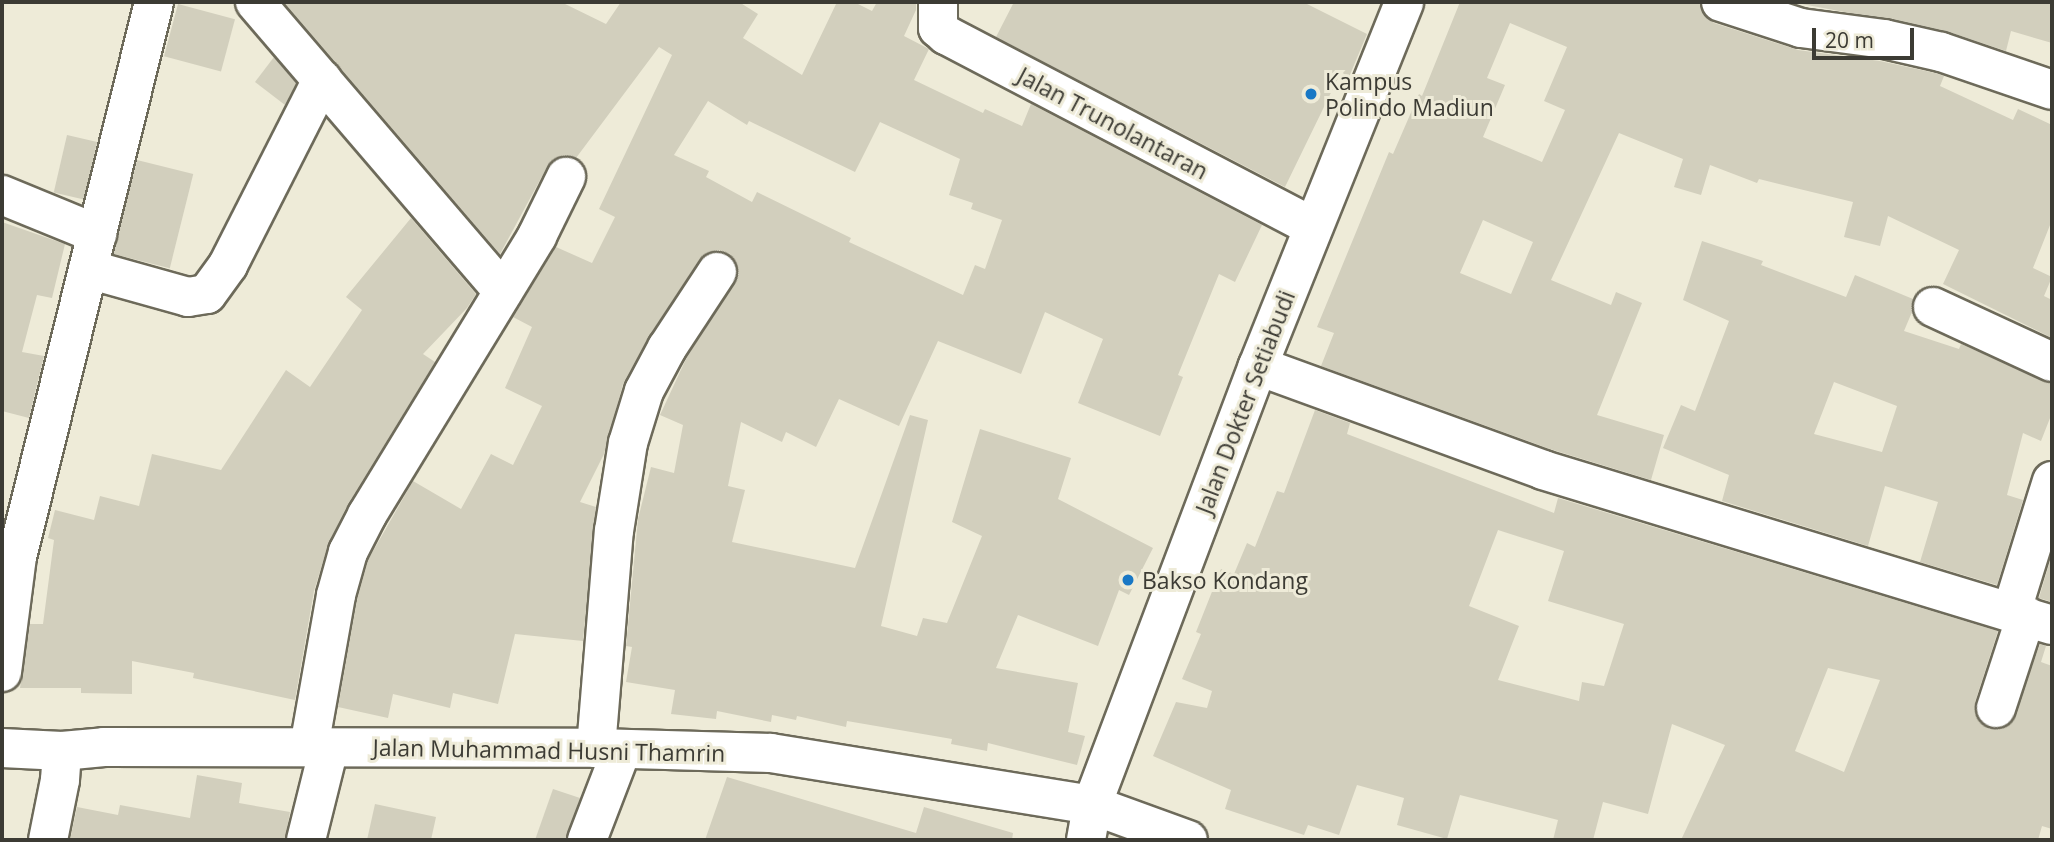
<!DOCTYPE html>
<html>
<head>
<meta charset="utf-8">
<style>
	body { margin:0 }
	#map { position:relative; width:2054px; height:842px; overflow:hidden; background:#eeebd8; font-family:"Open Sans",sans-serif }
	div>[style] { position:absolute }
	.building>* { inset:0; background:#d2cfbd; transform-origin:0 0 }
	.roads { filter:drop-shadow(2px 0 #6d6a5a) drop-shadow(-2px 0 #6d6a5a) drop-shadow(0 2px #6d6a5a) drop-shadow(0 -2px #6d6a5a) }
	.minor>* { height:38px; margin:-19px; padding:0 19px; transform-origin:19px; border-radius:19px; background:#fff }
	.major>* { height:38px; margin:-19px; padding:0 19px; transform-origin:19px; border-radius:19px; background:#fff }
	.highway>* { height:38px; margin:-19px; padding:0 19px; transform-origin:19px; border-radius:19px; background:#fff }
	.dots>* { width:19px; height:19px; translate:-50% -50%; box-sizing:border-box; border:4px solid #eeebd8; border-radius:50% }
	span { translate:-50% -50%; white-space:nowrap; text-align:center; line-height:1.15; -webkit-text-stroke:6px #eeebd8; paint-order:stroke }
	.poi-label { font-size:23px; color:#3c3b34 }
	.left { translate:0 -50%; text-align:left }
	.street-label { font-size:23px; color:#3c3b34 }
	.frame { position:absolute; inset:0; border:4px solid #3c3b34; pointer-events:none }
	.scale { position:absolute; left:1812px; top:28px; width:102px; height:32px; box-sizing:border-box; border:4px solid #3c3b34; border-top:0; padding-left:9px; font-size:21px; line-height:24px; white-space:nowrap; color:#3c3b34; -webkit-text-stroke:5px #eeebd8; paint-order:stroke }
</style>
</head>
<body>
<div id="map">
	<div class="building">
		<i style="clip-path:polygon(evenodd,284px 2px,561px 2px,606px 24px,621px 2px,739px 2px,758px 14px,743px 38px,802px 75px,837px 2px,854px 2px,872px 11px,877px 2px,916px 2px,916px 10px,904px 36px,929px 49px,914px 80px,983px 113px,985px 109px,1022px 126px,1031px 104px,1262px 225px,1235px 282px,1219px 274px,1178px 375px,1183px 377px,1160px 436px,1078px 403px,1103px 339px,1045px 312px,1021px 374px,938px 341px,899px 426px,839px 399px,816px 447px,786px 432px,782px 442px,741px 422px,728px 486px,745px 490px,732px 542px,855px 568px,910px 415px,928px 420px,881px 626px,917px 636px,923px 618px,947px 623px,982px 536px,952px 522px,980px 429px,1071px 458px,1058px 499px,1153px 548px,1129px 595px,1119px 590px,1098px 646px,1018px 615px,996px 668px,1078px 683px,1068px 732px,1085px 736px,1077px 765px,988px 743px,987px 751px,951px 744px,952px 739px,847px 721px,846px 727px,797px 716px,796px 720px,772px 715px,771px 722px,717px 711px,716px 719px,671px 714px,675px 690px,626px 682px,632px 647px,626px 646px,638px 519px,651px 467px,674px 473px,683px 425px,660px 415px,686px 359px,739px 274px,736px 262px,730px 254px,719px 250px,708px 252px,699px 260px,648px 338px,623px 384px,604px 454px,580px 502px,596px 507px,583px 641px,515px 634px,498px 704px,453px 693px,450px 708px,393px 694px,388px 718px,338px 707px,357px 600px,368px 560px,413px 481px,461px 509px,491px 454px,513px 465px,542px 406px,505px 388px,532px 327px,513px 317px,556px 247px,592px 263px,615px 217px,599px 209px,672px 55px,659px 47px,576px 158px,564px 155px,554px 159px,547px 167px,500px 254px,284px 2px,708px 101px,747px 125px,749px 121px,855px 172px,880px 122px,960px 159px,949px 195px,973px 203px,971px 209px,1002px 220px,985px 269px,975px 265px,963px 295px,849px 242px,851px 238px,757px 192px,752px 202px,706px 177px,709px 171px,674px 155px,708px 101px)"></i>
		<i style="clip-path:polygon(1014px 2px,1303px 2px,1367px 34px,1349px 77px,1341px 72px,1285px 187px,996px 37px)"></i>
		<i style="clip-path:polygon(evenodd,1460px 2px,1700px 2px,1704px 16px,1714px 23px,1798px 50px,1880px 61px,1935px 73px,1944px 76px,1940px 86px,2013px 120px,2018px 109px,2052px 125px,2052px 220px,2033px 268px,2052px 277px,2044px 296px,2052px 300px,2052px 338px,1943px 284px,1959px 250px,1888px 216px,1880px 246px,1844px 237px,1853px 202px,1759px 179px,1757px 183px,1710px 165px,1701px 195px,1674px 187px,1683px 159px,1619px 133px,1551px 280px,1611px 305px,1616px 292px,1642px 303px,1597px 415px,1664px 435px,1651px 480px,1550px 449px,1321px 366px,1334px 333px,1317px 327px,1389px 152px,1393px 154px,1419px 94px,1422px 96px,1460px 2px,1510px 23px,1567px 47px,1544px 101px,1565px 110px,1542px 162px,1483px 137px,1505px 85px,1487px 78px,1510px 23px,1460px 2px,1483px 220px,1533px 242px,1511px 294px,1460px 273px,1483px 220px)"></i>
		<i style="clip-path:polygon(1791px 2px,2052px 2px,2052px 43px,2011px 31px,2006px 51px,1946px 31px)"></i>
		<i style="left:178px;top:4px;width:59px;height:54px;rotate:15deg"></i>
		<i style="clip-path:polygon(274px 57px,296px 83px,285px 105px,255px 82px)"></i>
		<i style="left:67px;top:135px;width:31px;height:59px;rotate:13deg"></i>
		<i style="left:137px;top:160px;width:58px;height:97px;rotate:14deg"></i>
		<i style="clip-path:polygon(411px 218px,476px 294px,467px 308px,423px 354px,435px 362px,348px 504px,329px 542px,314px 591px,295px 700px,193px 678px,194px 673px,132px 661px,132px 694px,81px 693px,81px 688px,20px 688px,30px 624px,43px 624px,54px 540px,48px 538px,55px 510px,94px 520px,100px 496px,139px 506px,152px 454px,221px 470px,286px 370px,310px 387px,362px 310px,346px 297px)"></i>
		<i style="clip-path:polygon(2px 222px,65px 244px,52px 298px,37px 295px,22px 352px,44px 356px,29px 418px,2px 411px)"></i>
		<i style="clip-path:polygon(evenodd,1702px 241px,1763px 261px,1761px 265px,1846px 297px,1855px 275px,1913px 299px,1912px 312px,1904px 331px,1959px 349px,1961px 344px,2052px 384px,2052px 413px,2041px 441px,2023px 433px,2007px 495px,2023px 500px,1997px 585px,1920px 562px,1938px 502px,1885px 486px,1868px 546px,1722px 501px,1729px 475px,1663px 448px,1681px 405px,1695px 411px,1729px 321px,1683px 300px,1702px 241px,1834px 382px,1897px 406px,1882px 452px,1814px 434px,1834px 382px)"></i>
		<i style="clip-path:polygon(evenodd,1315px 410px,1350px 423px,1347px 434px,1554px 513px,1558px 498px,1998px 631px,1975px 702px,1975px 713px,1979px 722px,1990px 729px,2001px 729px,2011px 724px,2040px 644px,2046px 646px,2041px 662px,2052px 666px,2052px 829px,2042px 826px,2038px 840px,1681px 840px,1725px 745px,1672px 724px,1648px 814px,1603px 802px,1593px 840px,1553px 840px,1558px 820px,1460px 795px,1447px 839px,1397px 825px,1404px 798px,1357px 785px,1339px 835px,1308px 825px,1304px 835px,1225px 809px,1231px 790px,1153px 756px,1176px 702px,1207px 708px,1212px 691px,1182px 679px,1201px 634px,1196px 632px,1221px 569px,1234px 574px,1247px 543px,1255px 547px,1277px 491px,1284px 493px,1315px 410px,1498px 530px,1564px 551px,1548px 601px,1624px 624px,1604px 686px,1582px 682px,1579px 701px,1498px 680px,1519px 626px,1469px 606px,1498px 530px,1315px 410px,1828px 668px,1880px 680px,1844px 772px,1795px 751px,1828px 668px)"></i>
		<i style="clip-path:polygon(2052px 554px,2052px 602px,2039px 598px)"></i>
		<i style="clip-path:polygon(197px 775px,242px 783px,239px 803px,290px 812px,285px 840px,70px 840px,77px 807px,118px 815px,120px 805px,190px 818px)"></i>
		<i style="clip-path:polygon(727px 777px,916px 833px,924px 807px,1013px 833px,1012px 840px,705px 840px)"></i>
		<i style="clip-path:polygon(553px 789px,580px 798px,566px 840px,535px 840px)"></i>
		<i style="clip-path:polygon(375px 804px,436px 817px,431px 840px,367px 840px)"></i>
	</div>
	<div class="roads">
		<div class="minor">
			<i style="left:255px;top:2px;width:381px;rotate:49.4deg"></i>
			<i style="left:938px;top:2px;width:26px;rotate:90deg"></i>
			<i style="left:938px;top:28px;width:11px;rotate:41deg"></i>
			<i style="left:946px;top:35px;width:414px;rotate:27.6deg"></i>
			<i style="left:1721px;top:2px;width:84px;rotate:18deg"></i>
			<i style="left:1801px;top:28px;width:84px;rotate:7.5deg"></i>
			<i style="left:1884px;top:39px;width:58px;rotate:12.8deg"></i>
			<i style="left:1941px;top:52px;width:117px;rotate:18.9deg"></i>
			<i style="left:2px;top:195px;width:103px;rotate:22.3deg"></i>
			<i style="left:88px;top:269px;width:104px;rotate:15.6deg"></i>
			<i style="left:188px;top:297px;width:19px;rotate:-9deg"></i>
			<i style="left:207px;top:294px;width:36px;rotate:-54deg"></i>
			<i style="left:228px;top:265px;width:208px;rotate:-63.1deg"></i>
			<i style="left:1933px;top:307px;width:131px;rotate:24.8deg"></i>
			<i style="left:1258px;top:366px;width:303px;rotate:20deg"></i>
			<i style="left:1543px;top:470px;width:532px;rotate:16.94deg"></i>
			<i style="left:2012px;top:610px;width:135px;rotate:-72.8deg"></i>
			<i style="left:2px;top:672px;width:116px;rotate:-82.6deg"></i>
			<i style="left:17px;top:557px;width:572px;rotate:-76.13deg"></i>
			<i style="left:1996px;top:708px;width:97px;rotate:-71.9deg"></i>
			<i style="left:309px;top:747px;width:154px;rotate:-79.9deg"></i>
			<i style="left:336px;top:595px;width:45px;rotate:-74.4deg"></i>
			<i style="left:348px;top:552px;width:42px;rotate:-62.8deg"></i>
			<i style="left:367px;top:515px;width:327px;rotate:-58.6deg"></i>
			<i style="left:537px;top:236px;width:66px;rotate:-63.8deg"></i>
			<i style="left:596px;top:748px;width:218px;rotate:-85.3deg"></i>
			<i style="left:614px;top:531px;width:89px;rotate:-81deg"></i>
			<i style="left:628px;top:443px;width:54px;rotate:-72.9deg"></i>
			<i style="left:644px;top:391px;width:49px;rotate:-61.9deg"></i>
			<i style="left:667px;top:348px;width:91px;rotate:-56.7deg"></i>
			<i style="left:48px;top:840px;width:61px;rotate:-78.7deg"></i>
			<i style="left:60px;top:780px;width:29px;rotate:-86deg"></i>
			<i style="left:306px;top:840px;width:95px;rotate:-76deg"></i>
			<i style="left:587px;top:840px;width:97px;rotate:-69deg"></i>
		</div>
		<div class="major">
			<i style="left:1086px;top:840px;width:36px;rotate:-80deg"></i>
			<i style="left:1092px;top:805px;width:469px;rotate:-69.3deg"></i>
			<i style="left:1258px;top:366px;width:392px;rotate:-68.1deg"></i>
		</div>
		<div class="highway">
			<i style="left:2px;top:748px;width:60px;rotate:2.9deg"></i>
			<i style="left:62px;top:751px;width:42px;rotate:-5.4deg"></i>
			<i style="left:104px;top:747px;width:492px;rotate:0.1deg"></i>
			<i style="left:596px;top:748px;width:175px;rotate:1.6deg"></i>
			<i style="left:771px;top:753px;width:325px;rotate:9.2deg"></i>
			<i style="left:1092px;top:805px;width:102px;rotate:20deg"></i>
		</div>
	</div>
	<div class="dots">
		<i style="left:1311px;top:94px;background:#1978c5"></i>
		<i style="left:1128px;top:580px;background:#1978c5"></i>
	</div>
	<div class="poi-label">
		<span class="left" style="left:1325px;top:94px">Kampus<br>Polindo Madiun</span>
		<span class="left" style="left:1142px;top:580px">Bakso Kondang</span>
	</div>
	<div class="street-label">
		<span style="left:1113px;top:123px;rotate:28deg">Jalan Trunolantaran</span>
		<span style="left:1245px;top:402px;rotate:-69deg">Jalan Dokter Setiabudi</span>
		<span style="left:549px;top:750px;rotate:1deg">Jalan Muhammad Husni Thamrin</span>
	</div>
	<div class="frame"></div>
	<div class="scale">20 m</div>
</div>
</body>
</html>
